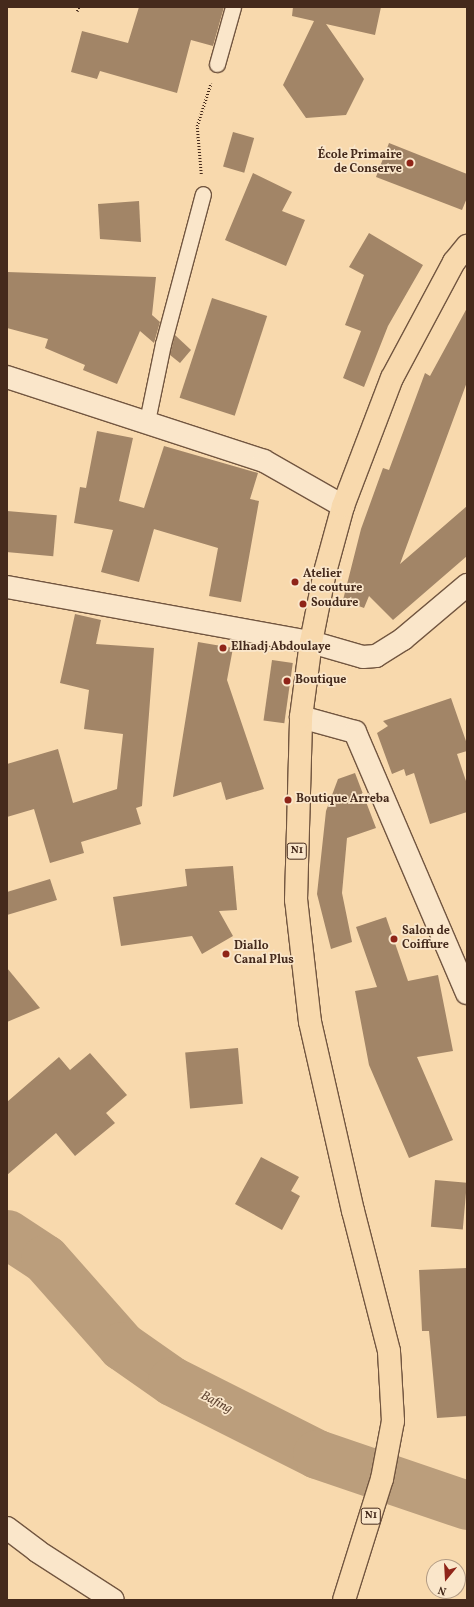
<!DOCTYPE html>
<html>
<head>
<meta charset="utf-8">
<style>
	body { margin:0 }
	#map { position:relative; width:474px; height:1607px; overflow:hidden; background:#f8d9ad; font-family:Vollkorn,serif }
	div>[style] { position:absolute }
	.river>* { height:49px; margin:-24.5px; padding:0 24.5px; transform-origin:24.5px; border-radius:24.5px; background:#bb9e7c }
	.building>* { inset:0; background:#a28567; transform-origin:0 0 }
	.path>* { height:2.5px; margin-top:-1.25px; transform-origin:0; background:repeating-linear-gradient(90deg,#452a1c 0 1px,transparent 0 3px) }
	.roads { filter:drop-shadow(1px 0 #725640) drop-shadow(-1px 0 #725640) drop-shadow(0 1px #725640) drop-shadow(0 -1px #725640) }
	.lane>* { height:15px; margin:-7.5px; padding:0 7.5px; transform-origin:7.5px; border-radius:7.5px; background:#fae6ca }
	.street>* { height:22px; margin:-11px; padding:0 11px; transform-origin:11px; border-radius:11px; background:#fae6ca }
	.secondary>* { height:22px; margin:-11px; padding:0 11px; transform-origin:11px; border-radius:11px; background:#fae6ca }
	.highway>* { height:22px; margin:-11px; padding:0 11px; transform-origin:11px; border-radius:11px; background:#f8d9ad }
	.dots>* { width:11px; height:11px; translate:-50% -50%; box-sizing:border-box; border:2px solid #fae6ca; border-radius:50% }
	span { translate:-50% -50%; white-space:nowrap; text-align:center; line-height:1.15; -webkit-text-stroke:3.5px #fae6ca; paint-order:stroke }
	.shield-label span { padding:1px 3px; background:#fae6ca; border:1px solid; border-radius:3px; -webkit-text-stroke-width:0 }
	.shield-label { font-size:11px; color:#452a1c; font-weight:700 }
	.poi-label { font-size:12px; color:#452a1c; font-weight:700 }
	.right { translate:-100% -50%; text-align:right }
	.left { translate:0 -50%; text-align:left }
	.water-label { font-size:13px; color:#624734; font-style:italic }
	.frame { position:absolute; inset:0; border:8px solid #452a1c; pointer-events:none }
	.north { position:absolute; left:426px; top:1559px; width:40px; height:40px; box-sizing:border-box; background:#fae6ca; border:1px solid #b29b84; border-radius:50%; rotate:198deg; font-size:11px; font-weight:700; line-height:16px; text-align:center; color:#452a1c }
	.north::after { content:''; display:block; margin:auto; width:14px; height:18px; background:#8f2418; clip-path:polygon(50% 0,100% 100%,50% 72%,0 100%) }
</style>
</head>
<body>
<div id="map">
	<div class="river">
		<i style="left:7px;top:1234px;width:45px;rotate:33.3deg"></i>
		<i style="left:45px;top:1259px;width:116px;rotate:48.5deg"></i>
		<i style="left:122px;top:1346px;width:61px;rotate:35deg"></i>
		<i style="left:172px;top:1381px;width:162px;rotate:26.7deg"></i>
		<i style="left:317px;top:1454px;width:158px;rotate:18.8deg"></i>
	</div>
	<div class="building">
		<i style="clip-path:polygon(139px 7px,224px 7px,213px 46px,191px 40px,177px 93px,100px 71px,97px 79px,71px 72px,82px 31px,128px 43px)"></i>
		<i style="clip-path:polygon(293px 7px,381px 7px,375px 35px,326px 24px,364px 79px,346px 115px,306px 118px,283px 85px,314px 21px,292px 16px)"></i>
		<i style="left:233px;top:132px;width:22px;height:36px;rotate:16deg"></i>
		<i style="clip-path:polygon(389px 143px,467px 174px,467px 198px,462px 210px,376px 177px)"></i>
		<i style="clip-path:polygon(253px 173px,292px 192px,282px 211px,305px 220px,286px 266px,225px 240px)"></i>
		<i style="clip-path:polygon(139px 201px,141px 242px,100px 239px,98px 204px)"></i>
		<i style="clip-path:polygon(369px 233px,423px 265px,388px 326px,364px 387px,343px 378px,361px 331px,345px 325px,364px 275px,349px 267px)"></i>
		<i style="clip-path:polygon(7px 272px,156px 277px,152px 315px,160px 322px,154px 343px,140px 331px,117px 384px,83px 370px,85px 365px,45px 348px,48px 339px,7px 328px)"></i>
		<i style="left:212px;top:298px;width:58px;height:105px;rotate:18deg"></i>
		<i style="clip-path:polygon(467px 308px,467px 382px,400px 564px,467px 506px,467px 556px,393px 620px,369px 596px,364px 608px,343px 600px,361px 529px,383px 468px,389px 470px,425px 373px,430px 376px)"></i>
		<i style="clip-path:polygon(175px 335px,191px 350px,180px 363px,170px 355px)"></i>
		<i style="clip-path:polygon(97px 431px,133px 438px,119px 501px,144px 508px,164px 446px,258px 473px,250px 499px,259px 501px,241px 602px,209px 596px,218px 548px,154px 529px,139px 582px,101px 572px,113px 530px,74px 523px,80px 487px,86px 488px)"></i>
		<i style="left:7px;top:511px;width:50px;height:41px;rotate:5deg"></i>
		<i style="clip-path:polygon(75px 614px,101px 620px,96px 644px,154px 648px,142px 806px,136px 808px,141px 824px,81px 842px,84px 853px,50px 863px,34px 809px,7px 817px,7px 764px,58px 749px,73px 803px,117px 789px,123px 734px,84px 729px,89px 690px,60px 683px)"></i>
		<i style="clip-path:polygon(198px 642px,233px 648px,227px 680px,264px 789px,226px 800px,221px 782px,173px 797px)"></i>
		<i style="left:272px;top:660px;width:21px;height:61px;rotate:8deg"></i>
		<i style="clip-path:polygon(451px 698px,467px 744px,467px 751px,457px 754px,467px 784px,467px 812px,430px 824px,414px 773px,406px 776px,404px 769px,392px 774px,377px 733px,388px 726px,383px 721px)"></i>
		<i style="clip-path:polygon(355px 773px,376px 828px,347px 838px,342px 893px,352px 942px,331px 949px,317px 894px,326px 811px,338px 779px)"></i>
		<i style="clip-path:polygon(233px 866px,237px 910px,219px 911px,233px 936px,202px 954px,192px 936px,121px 946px,113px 897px,187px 886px,185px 869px)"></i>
		<i style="clip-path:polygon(50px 879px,57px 900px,7px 915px,7px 892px)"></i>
		<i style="clip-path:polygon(386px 917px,408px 981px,438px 975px,453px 1051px,417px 1057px,453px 1140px,409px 1158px,369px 1065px,355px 991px,377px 987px,356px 927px)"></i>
		<i style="clip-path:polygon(7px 968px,40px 1008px,7px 1022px)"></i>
		<i style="left:238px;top:1048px;width:56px;height:53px;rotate:85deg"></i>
		<i style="clip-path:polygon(90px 1053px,127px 1095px,106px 1113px,115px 1123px,75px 1156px,56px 1133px,7px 1175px,7px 1102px,59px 1057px,70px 1070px)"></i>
		<i style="clip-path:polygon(261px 1157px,299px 1177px,291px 1191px,300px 1196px,282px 1230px,235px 1204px)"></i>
		<i style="left:435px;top:1180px;width:32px;height:47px;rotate:5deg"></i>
		<i style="clip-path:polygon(467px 1268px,467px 1416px,437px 1418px,429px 1331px,422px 1331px,419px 1270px)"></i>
	</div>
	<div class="path">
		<i style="left:77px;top:11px;width:4px;rotate:-63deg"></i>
		<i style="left:201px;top:174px;width:48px;rotate:-94.8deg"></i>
		<i style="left:197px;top:126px;width:45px;rotate:-72deg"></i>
	</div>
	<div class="roads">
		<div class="lane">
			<i style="left:217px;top:64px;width:59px;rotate:-74.3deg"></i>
			<i style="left:147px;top:421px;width:79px;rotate:-78.3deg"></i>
			<i style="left:163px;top:344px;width:155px;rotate:-75.1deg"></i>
		</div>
		<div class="street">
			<i style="left:7px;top:377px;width:270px;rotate:18.1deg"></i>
			<i style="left:264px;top:461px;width:91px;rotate:29.7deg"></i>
			<i style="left:7px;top:587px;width:309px;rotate:10.3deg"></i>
			<i style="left:311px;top:642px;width:54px;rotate:16.1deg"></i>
			<i style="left:363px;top:657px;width:13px;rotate:-4deg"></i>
			<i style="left:376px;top:656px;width:32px;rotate:-32deg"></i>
			<i style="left:403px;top:639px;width:84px;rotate:-40.2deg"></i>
			<i style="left:301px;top:717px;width:56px;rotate:15.5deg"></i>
			<i style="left:355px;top:732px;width:284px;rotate:66.8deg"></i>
		</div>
		<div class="secondary">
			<i style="left:7px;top:1528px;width:38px;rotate:37deg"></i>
			<i style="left:37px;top:1551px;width:90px;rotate:32.8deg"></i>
		</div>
		<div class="highway">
			<i style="left:344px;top:1600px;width:127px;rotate:-72.6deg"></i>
			<i style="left:382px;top:1479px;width:59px;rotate:-79.3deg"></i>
			<i style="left:393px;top:1421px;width:70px;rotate:-93.3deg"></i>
			<i style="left:389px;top:1351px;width:145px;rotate:-104.4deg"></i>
			<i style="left:353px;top:1211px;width:194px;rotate:-102.8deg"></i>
			<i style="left:310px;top:1022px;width:123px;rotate:-96.5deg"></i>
			<i style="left:296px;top:900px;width:183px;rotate:-88.4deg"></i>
			<i style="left:301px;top:717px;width:76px;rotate:-82.4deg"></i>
			<i style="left:311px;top:642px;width:71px;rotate:-78.7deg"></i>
			<i style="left:325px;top:572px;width:68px;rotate:-74.7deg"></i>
			<i style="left:343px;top:506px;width:137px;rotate:-69.1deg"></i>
			<i style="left:392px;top:378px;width:132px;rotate:-61.9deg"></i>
			<i style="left:454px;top:262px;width:21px;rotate:-51deg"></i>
		</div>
	</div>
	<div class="dots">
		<i style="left:410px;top:163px;background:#8f2418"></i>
		<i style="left:295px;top:582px;background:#8f2418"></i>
		<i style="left:303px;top:604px;background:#8f2418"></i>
		<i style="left:223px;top:648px;background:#8f2418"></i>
		<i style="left:287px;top:681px;background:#8f2418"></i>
		<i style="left:288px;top:800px;background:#8f2418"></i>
		<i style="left:394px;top:939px;background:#8f2418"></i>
		<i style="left:226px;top:954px;background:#8f2418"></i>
	</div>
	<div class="shield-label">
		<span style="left:297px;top:851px">N1</span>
		<span style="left:371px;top:1516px">N1</span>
	</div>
	<div class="poi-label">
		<span class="right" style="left:402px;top:163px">École Primaire<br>de Conserve</span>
		<span class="left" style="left:303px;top:582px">Atelier<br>de couture</span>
		<span class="left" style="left:311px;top:604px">Soudure</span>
		<span class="left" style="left:231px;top:648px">Elhadj Abdoulaye</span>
		<span class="left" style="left:295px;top:681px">Boutique</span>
		<span class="left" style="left:296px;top:800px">Boutique Arreba</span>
		<span class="left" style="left:402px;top:939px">Salon de<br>Coiffure</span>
		<span class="left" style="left:234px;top:954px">Diallo<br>Canal Plus</span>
	</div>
	<div class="water-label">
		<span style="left:216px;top:1403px;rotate:27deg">Bafing</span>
	</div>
	<div class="frame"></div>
	<div class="north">N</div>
</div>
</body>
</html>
